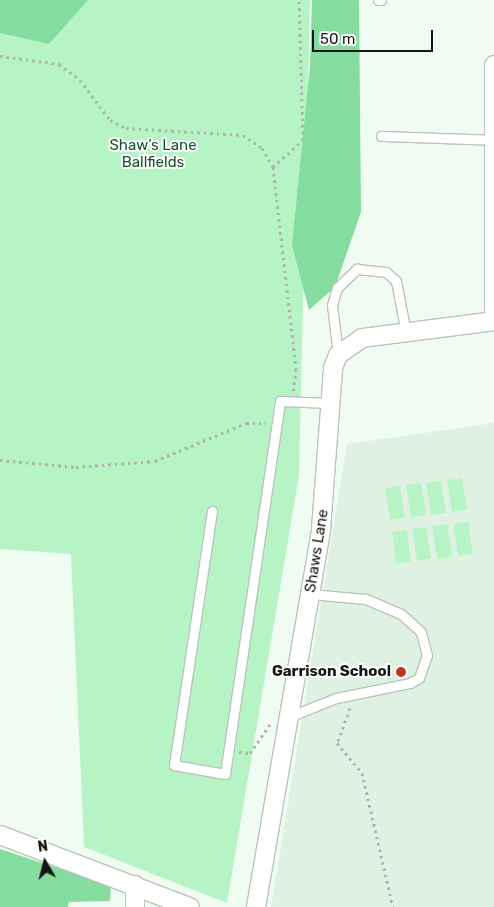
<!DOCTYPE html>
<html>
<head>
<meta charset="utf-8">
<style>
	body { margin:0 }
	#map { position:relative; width:494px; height:907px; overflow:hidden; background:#f0fbf2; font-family:Rubik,sans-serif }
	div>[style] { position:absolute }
	.built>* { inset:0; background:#dff1e3 }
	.green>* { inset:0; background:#b6f4c6; transform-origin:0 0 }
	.forest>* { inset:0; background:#84dc9e }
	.path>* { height:3px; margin-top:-1.5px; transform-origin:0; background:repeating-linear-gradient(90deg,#abb4ad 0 2.5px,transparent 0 6.5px) }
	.roads { filter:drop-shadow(1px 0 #b9c4bb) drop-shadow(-1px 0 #b9c4bb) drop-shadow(0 1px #b9c4bb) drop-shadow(0 -1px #b9c4bb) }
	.lane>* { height:9px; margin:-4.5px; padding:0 4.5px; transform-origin:4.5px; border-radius:4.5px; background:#fff }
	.street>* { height:18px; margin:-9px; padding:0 9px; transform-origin:9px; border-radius:9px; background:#fff }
	.dots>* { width:14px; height:14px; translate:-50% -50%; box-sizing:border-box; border:2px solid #fff; border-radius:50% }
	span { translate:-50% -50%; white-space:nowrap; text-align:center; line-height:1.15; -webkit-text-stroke:4px #fff; paint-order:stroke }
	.park-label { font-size:15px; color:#14552e }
	.street-label { font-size:15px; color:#141714 }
	.poi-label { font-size:15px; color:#141714; font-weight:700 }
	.right { translate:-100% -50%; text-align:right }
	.north { position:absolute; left:20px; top:837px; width:50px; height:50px; -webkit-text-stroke:4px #fff; paint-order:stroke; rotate:352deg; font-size:14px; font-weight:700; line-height:20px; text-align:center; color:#141714 }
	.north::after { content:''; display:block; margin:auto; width:18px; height:22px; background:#141714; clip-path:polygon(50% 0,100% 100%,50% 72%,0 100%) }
	.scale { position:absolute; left:312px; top:30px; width:121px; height:22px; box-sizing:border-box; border:2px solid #141714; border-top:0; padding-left:6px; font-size:15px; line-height:18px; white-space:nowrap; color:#141714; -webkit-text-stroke:4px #fff; paint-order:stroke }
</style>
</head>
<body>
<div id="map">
	<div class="built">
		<i style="clip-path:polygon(494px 423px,494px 907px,271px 907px,347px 444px)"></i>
	</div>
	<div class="green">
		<i style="clip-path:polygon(0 0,310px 0,299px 475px,227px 903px,84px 847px,71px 554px,0 549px)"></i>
		<i style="left:462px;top:478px;width:32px;height:15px;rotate:81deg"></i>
		<i style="left:441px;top:481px;width:32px;height:15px;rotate:81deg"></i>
		<i style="left:421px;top:483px;width:32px;height:15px;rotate:81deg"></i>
		<i style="left:400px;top:486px;width:32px;height:15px;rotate:81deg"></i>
		<i style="left:468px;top:522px;width:32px;height:15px;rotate:81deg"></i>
		<i style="left:447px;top:524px;width:33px;height:15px;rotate:81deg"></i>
		<i style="left:426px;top:527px;width:32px;height:14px;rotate:81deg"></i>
		<i style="left:407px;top:530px;width:32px;height:15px;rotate:83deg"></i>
	</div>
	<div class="forest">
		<i style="clip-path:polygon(0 0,88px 0,49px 44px,0 33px)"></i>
		<i style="clip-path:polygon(312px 0,359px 0,361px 212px,335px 287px,309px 310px,292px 245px,310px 66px)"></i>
		<i style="clip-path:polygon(0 849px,111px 886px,110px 901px,69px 902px,68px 907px,0 907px)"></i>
	</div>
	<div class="path">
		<i style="left:0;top:56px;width:60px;rotate:7.7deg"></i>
		<i style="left:59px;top:64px;width:26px;rotate:37deg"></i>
		<i style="left:80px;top:80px;width:50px;rotate:53.1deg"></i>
		<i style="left:110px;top:120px;width:18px;rotate:27deg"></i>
		<i style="left:126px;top:128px;width:117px;rotate:3.4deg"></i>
		<i style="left:243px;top:135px;width:23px;rotate:34deg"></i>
		<i style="left:262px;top:148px;width:22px;rotate:60deg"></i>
		<i style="left:273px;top:167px;width:40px;rotate:-42deg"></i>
		<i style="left:303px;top:140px;width:140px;rotate:-91.6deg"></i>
		<i style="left:273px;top:167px;width:203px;rotate:83.5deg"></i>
		<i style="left:296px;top:369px;width:23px;rotate:97deg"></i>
		<i style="left:0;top:460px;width:76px;rotate:5.3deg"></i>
		<i style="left:76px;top:467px;width:79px;rotate:-4.3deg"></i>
		<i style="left:155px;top:461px;width:99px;rotate:-22.7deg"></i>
		<i style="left:246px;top:423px;width:20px"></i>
		<i style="left:350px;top:708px;width:37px;rotate:110deg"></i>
		<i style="left:337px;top:743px;width:39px;rotate:50deg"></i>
		<i style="left:362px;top:773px;width:138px;rotate:77deg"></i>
		<i style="left:239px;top:752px;width:11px;rotate:5deg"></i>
		<i style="left:250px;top:753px;width:35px;rotate:-55deg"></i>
	</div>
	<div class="roads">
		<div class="lane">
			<i style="left:378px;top:0;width:3px"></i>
			<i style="left:381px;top:136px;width:113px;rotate:2deg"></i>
			<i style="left:338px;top:355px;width:50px;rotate:-96.8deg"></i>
			<i style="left:332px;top:305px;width:18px;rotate:-74deg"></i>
			<i style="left:337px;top:288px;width:28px;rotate:-44deg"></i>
			<i style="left:357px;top:269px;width:29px;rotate:6deg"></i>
			<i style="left:386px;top:272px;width:13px;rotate:42deg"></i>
			<i style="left:396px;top:281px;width:53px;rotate:79.1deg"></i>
			<i style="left:212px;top:511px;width:257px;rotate:98.5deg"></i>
			<i style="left:174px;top:765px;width:52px;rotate:10deg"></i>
			<i style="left:225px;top:774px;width:377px;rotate:-81.6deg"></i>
			<i style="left:280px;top:401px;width:51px;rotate:2.2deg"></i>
			<i style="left:291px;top:716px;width:48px;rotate:-21.8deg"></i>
			<i style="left:336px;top:698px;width:76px;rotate:-11.5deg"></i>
			<i style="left:410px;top:683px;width:10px;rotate:-29deg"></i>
			<i style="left:419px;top:678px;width:24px;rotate:-71deg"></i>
			<i style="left:427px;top:655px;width:24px;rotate:-105deg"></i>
			<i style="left:421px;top:632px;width:27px;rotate:-138deg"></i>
			<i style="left:401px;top:614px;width:39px;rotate:-157deg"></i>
			<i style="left:365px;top:599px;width:55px;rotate:-174.8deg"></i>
		</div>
		<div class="street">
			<i style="left:494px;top:65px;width:249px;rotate:90deg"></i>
			<i style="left:0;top:835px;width:203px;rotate:20.8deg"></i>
			<i style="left:135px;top:907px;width:22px;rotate:-90deg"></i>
			<i style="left:256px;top:907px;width:384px;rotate:-80.2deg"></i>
			<i style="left:321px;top:529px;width:161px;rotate:-85.7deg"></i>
			<i style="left:333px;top:368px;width:14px;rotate:-69deg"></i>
			<i style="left:338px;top:355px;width:29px;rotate:-35deg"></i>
			<i style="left:362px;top:338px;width:133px;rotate:-7.3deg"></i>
		</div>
	</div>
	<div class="dots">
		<i style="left:401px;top:672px;background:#c13621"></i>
	</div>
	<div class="park-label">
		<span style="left:153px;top:154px">Shaw’s Lane<br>Ballfields</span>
	</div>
	<div class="street-label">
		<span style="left:317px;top:551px;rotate:-81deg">Shaws Lane</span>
	</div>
	<div class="poi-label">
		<span class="right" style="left:391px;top:672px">Garrison School</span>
	</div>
	<div class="north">N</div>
	<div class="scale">50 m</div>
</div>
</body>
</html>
